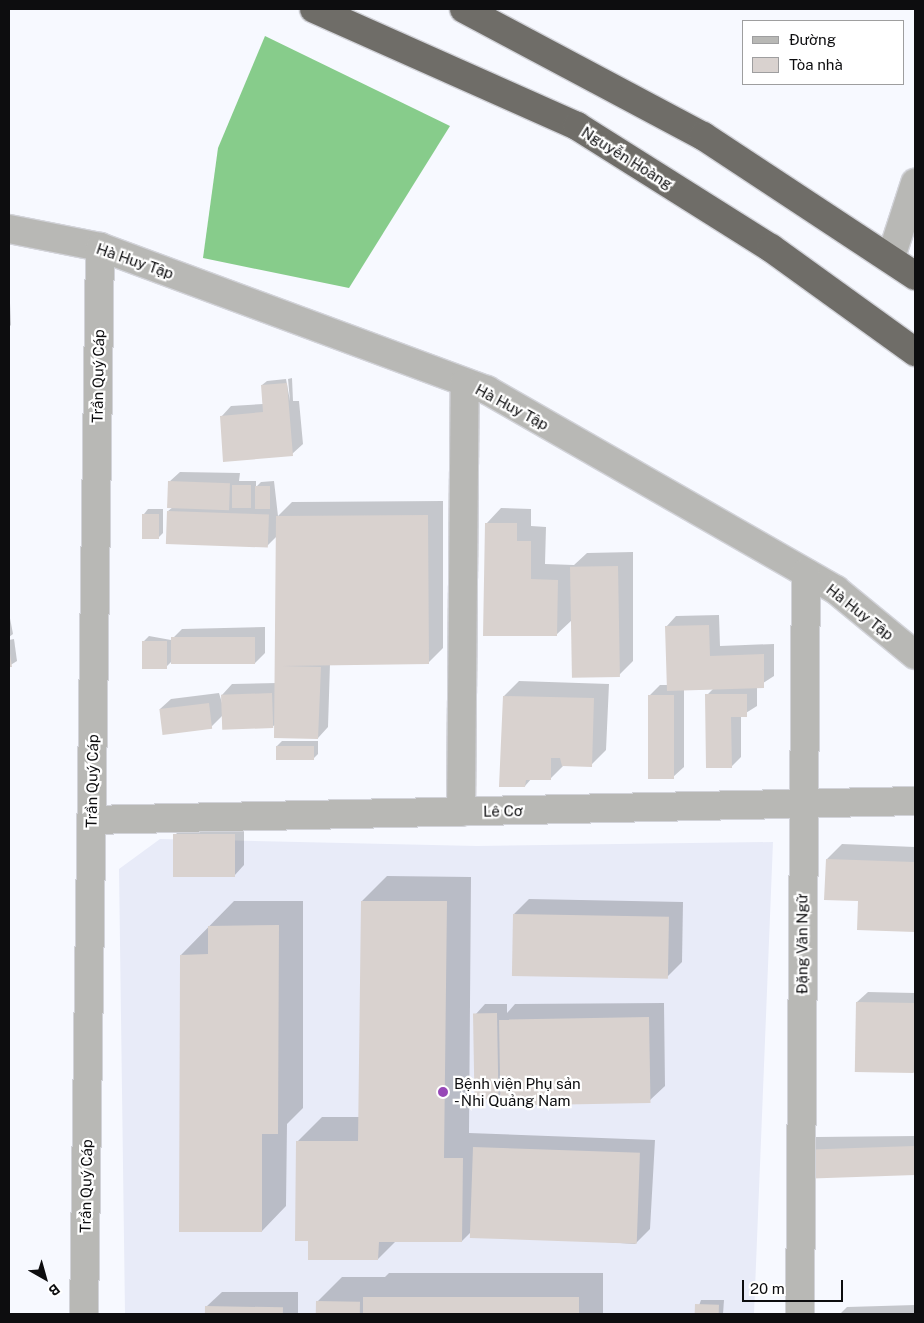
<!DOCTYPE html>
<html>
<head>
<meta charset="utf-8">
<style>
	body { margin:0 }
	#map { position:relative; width:924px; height:1323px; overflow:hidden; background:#f7f9ff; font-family:"Public Sans",sans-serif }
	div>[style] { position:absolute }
	.built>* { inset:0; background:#e8ebf8 }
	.forest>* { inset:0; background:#87cc8b }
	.shadow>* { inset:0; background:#0003 }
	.building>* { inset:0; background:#d9d2cf; transform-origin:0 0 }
	.roads { filter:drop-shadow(1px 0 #d2d3d9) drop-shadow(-1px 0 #d2d3d9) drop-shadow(0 1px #d2d3d9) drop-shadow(0 -1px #d2d3d9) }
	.minor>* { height:28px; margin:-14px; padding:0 14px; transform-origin:14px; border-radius:14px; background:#b8b8b5 }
	.highway>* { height:28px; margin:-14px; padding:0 14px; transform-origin:14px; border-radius:14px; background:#6f6d68 }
	.dots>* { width:14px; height:14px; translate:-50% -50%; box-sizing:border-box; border:2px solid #fff; border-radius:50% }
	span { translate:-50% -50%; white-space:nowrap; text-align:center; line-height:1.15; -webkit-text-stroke:4.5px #fff; paint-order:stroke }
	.street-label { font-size:15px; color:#0d0d0f }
	.poi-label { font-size:15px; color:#0d0d0f }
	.left { translate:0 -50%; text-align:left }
	.frame { position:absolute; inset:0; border:10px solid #0d0d0f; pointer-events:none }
	.legend { position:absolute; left:742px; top:20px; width:162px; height:65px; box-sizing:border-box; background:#fff; border:1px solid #9e9e9f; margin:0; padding:6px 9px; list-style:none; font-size:15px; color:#0d0d0f }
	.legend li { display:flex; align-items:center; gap:10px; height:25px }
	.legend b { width:25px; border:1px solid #9e9e9f }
	.north { position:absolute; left:20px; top:1253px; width:50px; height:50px; -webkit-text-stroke:4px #fff; paint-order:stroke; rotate:142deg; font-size:14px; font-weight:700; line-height:20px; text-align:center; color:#0d0d0f }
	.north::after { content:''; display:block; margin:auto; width:18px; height:22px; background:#0d0d0f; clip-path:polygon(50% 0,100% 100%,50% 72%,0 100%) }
	.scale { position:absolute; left:742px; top:1280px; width:101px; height:22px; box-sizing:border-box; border:2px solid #0d0d0f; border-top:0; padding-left:6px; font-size:15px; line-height:18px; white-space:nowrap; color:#0d0d0f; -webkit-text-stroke:4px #fff; paint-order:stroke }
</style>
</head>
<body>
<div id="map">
	<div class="built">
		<i style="clip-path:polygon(160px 839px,477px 846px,773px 842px,754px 1314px,125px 1314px,119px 869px)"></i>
	</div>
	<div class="forest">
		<i style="clip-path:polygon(265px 36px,450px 126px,349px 288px,203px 258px,218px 148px)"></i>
	</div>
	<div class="shadow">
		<i style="clip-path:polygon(9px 280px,11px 325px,9px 327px)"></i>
		<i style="clip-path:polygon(292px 378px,293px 401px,299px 401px,303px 444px,292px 454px,221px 417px,231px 406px,263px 404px,262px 385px,267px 381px,286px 379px,290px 401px,288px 379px)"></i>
		<i style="clip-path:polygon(180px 472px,240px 473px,239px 481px,256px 481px,256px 487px,261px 482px,274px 481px,278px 516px,292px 502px,443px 501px,443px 648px,428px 663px,330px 664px,328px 727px,318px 738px,276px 724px,272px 727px,222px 716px,211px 727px,160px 709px,171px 699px,219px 693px,222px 703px,222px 695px,232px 684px,277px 683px,277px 536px,267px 546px,168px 511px,173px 507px,169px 482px)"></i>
		<i style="clip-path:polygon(501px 508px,531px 509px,531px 526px,546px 527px,545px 564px,574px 565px,587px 553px,633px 552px,633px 661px,618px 676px,572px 620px,556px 635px,486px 524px)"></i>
		<i style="clip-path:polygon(148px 509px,163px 509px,163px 533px,158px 538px,144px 514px)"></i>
		<i style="clip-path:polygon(9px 613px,13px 634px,9px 637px)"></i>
		<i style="clip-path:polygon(719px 615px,720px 646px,774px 644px,774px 676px,757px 687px,757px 706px,741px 716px,741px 757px,731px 767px,707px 695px,713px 689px,684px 690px,684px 767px,673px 777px,649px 696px,660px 685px,668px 685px,666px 627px,676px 616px)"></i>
		<i style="clip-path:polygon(265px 627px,265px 653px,255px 663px,172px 661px,166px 667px,144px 641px,149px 636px,171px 640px,182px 629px)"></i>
		<i style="clip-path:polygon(14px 639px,17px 661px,9px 666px,9px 640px)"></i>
		<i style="clip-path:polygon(519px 681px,609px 684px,606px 750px,591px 765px,564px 765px,550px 779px,532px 778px,525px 786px,504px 696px)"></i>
		<i style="clip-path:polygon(282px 741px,318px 741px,318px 754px,313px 759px,277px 746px)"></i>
		<i style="clip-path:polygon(244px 824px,244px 865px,234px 876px,175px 835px,185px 825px)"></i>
		<i style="clip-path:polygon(842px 844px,915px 847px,915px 931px,858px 929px,859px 900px,827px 859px)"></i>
		<i style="clip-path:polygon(387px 876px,471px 877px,469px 1133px,655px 1140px,650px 1229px,635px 1244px,470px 1233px,462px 1241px,396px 1241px,378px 1259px,309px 1240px,297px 1142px,322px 1117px,359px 1117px,362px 901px)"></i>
		<i style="clip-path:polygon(529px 899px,683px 902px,682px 962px,667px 977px,514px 914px)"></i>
		<i style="clip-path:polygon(234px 901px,303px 901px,303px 1108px,287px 1124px,286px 1206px,262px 1231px,181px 955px)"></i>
		<i style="clip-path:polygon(868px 992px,915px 993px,915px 1072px,856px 1071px,857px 1002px)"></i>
		<i style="clip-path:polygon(664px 1003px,665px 1086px,649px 1101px,501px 1094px,498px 1097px,475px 1015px,485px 1004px,507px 1004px,507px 1013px,515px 1004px)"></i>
		<i style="clip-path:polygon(915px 1136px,914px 1174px,805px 1148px,815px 1137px)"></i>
		<i style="clip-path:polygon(389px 1273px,603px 1273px,603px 1314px,317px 1314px,317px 1302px,342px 1277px,385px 1277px)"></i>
		<i style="clip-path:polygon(222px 1292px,298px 1292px,298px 1314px,206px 1314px,206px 1307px)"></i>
		<i style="clip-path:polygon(701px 1300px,724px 1300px,723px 1314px,696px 1314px)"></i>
		<i style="clip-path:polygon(915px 1305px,915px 1314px,840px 1314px,847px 1307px)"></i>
	</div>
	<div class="building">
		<i style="clip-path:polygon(287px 383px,293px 456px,223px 462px,220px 416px,263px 412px,261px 385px)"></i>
		<i style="left:168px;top:481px;width:62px;height:27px;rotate:2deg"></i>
		<i style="left:232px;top:485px;width:19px;height:23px"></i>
		<i style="left:255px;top:486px;width:15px;height:23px"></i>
		<i style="left:167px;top:511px;width:102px;height:33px;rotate:2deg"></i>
		<i style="left:142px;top:514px;width:17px;height:25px"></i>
		<i style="clip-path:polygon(428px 515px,429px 664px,282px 666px,321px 667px,318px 739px,274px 738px,276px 516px)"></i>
		<i style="clip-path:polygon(485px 523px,517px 523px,517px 541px,531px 541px,531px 579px,558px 580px,557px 636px,483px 636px)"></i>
		<i style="left:618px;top:566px;width:111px;height:48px;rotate:89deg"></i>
		<i style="clip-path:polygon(709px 625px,710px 656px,764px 654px,764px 688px,667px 691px,665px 626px)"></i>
		<i style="left:255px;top:637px;width:27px;height:84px;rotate:90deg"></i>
		<i style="left:142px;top:641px;width:25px;height:28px"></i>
		<i style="clip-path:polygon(9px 647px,12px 667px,9px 667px)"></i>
		<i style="left:272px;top:693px;width:35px;height:51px;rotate:88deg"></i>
		<i style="clip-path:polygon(705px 694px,747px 694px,747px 717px,731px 717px,732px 768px,706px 768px)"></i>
		<i style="left:648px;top:695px;width:26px;height:84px"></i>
		<i style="clip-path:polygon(503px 696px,594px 698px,592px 767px,562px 766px,560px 758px,551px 758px,551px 780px,526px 780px,525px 787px,499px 787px)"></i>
		<i style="left:209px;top:703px;width:26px;height:50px;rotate:83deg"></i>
		<i style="left:276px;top:746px;width:38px;height:14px"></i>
		<i style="left:235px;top:834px;width:43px;height:62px;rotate:90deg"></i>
		<i style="clip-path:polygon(826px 859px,915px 862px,915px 932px,857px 930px,858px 901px,824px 900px)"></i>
		<i style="clip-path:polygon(361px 901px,447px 901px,444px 1158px,463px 1158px,462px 1242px,379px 1242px,378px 1260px,308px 1260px,308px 1241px,295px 1241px,296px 1141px,358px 1141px)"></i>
		<i style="left:513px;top:914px;width:156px;height:62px;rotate:1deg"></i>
		<i style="clip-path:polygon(279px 925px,278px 1134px,262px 1134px,262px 1232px,179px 1232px,180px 955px,208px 954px,208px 926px)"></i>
		<i style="left:856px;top:1002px;width:59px;height:70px;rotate:1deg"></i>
		<i style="left:497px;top:1013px;width:86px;height:24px;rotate:89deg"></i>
		<i style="left:649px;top:1017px;width:86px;height:150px;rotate:89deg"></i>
		<i style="left:914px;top:1146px;width:29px;height:110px;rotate:88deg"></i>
		<i style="left:473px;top:1147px;width:167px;height:91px;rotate:2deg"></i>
		<i style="left:579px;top:1297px;width:17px;height:216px;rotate:90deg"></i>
		<i style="left:316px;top:1301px;width:44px;height:13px;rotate:1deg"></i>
		<i style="left:695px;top:1304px;width:24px;height:10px;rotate:2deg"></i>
		<i style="left:205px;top:1306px;width:78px;height:8px;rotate:1deg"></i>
	</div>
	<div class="roads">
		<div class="minor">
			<i style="left:9px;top:229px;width:93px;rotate:11.2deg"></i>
			<i style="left:100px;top:247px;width:413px;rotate:20.3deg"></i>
			<i style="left:487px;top:390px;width:402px;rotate:29.8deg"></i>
			<i style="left:836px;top:590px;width:102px;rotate:39.4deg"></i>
			<i style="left:891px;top:257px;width:78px;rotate:-72deg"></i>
			<i style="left:461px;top:812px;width:429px;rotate:-89.5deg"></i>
			<i style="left:91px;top:820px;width:824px;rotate:-1.32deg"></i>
			<i style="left:84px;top:1314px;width:1067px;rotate:-89.14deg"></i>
			<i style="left:800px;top:1314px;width:741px;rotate:-89.54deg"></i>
		</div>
		<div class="highway">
			<i style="left:314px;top:9px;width:288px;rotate:24deg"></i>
			<i style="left:577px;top:126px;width:229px;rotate:32.2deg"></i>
			<i style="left:771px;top:248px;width:178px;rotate:35.8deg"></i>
			<i style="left:464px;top:9px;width:271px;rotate:28deg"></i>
			<i style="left:703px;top:136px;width:254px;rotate:33.4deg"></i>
		</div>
	</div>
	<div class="dots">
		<i style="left:443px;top:1092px;background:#9747b7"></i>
	</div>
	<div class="street-label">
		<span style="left:627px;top:158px;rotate:32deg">Nguyễn Hoàng</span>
		<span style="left:135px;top:261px;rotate:19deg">Hà Huy Tập</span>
		<span style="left:98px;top:376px;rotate:-89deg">Trần Quý Cáp</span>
		<span style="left:512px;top:407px;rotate:28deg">Hà Huy Tập</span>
		<span style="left:860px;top:612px;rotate:38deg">Hà Huy Tập</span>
		<span style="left:92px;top:781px;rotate:-89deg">Trần Quý Cáp</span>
		<span style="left:503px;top:811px;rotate:-1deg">Lê Cơ</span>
		<span style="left:802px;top:944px;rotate:-90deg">Đặng Văn Ngữ</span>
		<span style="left:86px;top:1186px;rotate:-89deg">Trần Quý Cáp</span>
	</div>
	<div class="poi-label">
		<span class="left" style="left:454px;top:1092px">Bệnh viện Phụ sản<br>- Nhi Quảng Nam</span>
	</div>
	<div class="frame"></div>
	<ul class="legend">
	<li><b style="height:6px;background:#b8b8b5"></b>Đường</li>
	<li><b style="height:14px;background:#d9d2cf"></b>Tòa nhà</li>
	</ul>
	<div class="north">B</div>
	<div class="scale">20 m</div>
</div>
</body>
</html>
